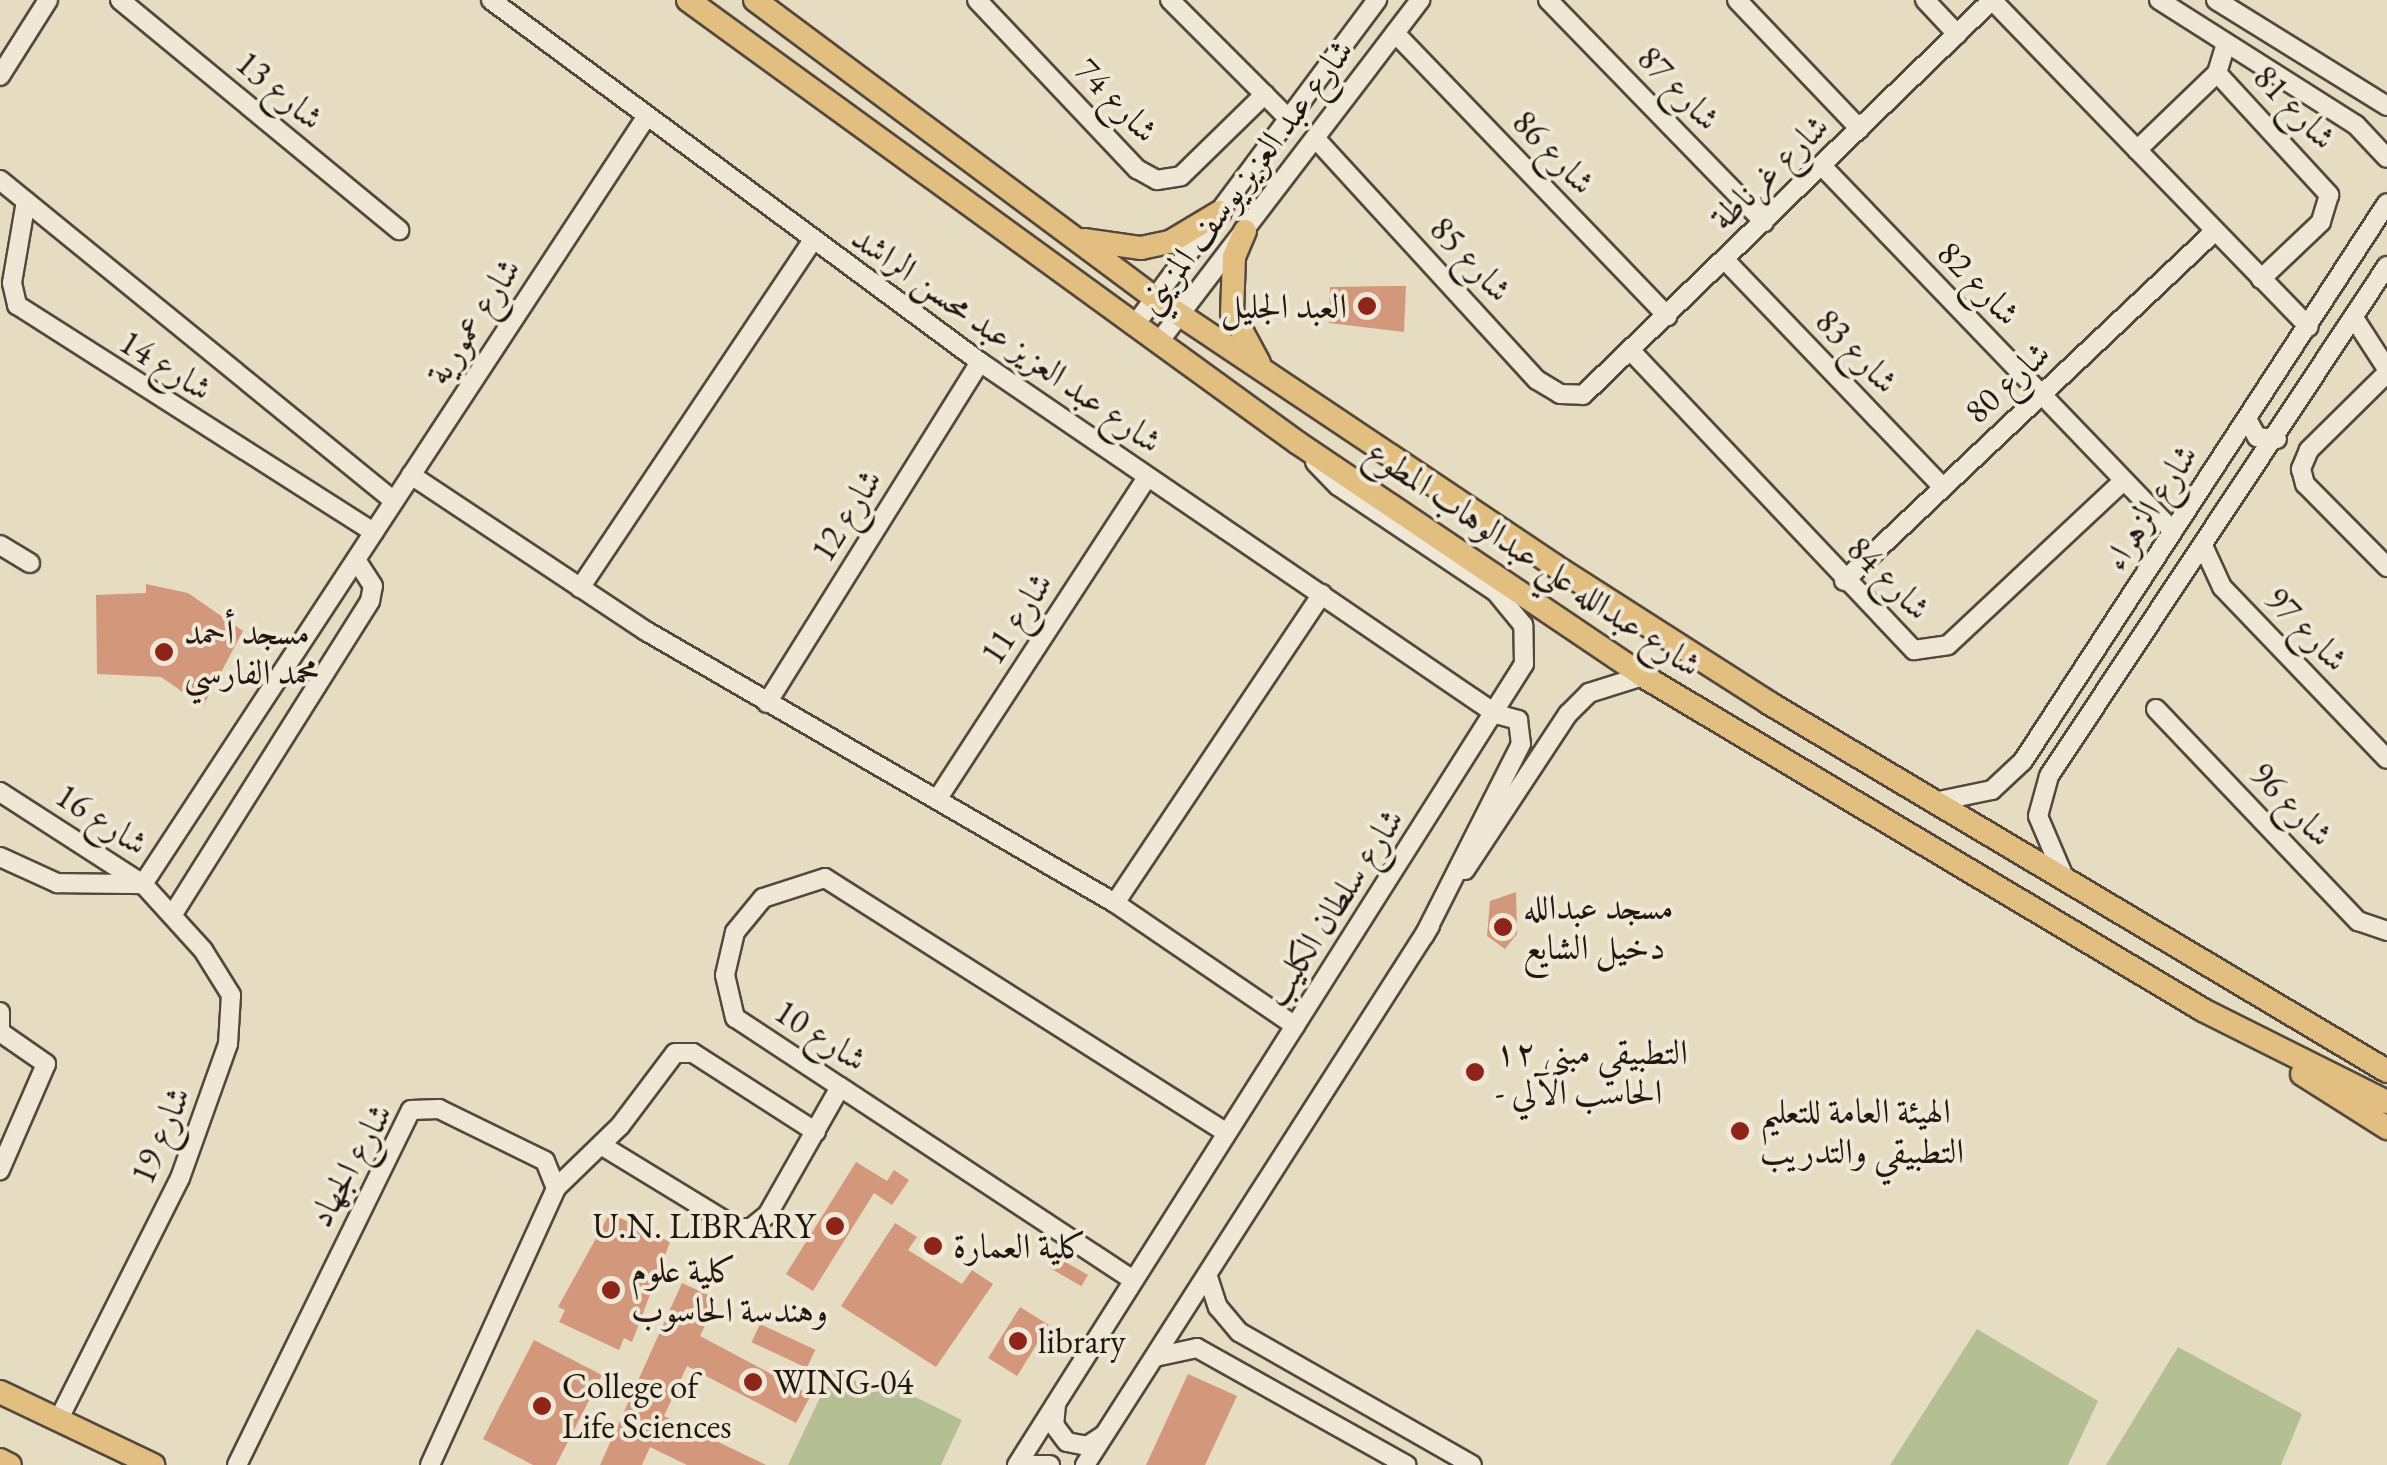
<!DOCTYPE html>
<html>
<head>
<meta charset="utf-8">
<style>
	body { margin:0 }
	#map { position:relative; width:2387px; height:1465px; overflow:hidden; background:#e6dcc2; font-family:"EB Garamond",Amiri,serif }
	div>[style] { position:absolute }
	.green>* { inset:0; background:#b4c094 }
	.building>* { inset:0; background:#d3977c; transform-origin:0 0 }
	.roads { filter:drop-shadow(2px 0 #54483c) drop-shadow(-2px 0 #54483c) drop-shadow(0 2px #54483c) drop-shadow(0 -2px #54483c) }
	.minor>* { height:18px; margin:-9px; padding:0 9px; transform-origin:9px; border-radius:9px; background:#efe8d7 }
	.major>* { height:22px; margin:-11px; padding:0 11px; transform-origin:11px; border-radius:11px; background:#e3be81 }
	.dots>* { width:28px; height:28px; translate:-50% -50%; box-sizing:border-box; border:5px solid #efe8d7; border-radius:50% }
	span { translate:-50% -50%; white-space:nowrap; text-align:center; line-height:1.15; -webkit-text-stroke:8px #efe8d7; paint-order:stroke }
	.street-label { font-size:35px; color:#24170f }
	.poi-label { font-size:35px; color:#24170f }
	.right { translate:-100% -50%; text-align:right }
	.left { translate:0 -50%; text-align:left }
</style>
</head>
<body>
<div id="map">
	<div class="green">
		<i style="clip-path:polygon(1977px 1329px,2098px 1401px,2068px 1465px,1890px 1465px)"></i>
		<i style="clip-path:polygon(2178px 1347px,2302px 1414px,2281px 1465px,2106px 1465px)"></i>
		<i style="clip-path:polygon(833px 1370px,875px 1391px,881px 1380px,962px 1420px,941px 1465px,788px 1465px)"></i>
	</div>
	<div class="building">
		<i style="clip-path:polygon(1393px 286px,1406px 286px,1404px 332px,1329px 323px,1330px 287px)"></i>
		<i style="clip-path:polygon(146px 584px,188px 593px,243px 631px,203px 706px,161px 677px,97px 674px,96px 595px,146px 593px)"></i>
		<i style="clip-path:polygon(1516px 892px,1517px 934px,1505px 949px,1487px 936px,1490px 901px)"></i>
		<i style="clip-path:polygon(856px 1162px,887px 1181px,894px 1170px,909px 1180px,892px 1205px,874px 1193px,813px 1291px,786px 1274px)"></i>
		<i style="clip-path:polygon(610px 1213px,670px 1242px,632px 1342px,624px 1338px,619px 1350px,559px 1322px,565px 1310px,558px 1307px)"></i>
		<i style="clip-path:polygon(895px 1223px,917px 1237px,908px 1250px,962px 1284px,972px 1270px,993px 1284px,936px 1367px,841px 1306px)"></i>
		<i style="left:1055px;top:1256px;width:38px;height:13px;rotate:30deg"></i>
		<i style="clip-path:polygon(682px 1283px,717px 1299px,700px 1336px,811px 1395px,796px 1423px,687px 1366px,664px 1416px,766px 1465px,687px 1465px,650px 1447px,642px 1465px,600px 1465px)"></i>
		<i style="left:1020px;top:1307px;width:34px;height:60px;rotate:32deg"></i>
		<i style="left:760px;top:1324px;width:61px;height:20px;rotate:25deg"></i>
		<i style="clip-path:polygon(534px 1340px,602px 1375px,556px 1465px,533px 1465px,483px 1439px)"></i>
		<i style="clip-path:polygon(1188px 1374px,1237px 1396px,1205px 1465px,1146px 1465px)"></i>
	</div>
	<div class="roads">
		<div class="minor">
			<i style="left:120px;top:0;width:362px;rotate:39.5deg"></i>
			<i style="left:491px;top:0;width:608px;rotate:36.51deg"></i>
			<i style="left:980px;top:362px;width:625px;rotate:34.3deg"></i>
			<i style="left:1496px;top:714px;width:23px;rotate:15deg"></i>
			<i style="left:1518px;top:720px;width:24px;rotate:83deg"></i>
			<i style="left:1521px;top:744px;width:215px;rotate:116.8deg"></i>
			<i style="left:977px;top:0;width:233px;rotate:46.6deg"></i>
			<i style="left:1137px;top:169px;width:23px;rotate:29deg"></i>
			<i style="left:1157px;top:180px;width:24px;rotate:-9deg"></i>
			<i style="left:1181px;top:176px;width:117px;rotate:-44.3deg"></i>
			<i style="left:1170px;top:0;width:168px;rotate:45deg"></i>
			<i style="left:1548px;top:0;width:310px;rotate:45.8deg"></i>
			<i style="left:1737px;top:0;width:178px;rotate:46.4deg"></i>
			<i style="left:1925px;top:0;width:47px;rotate:46.7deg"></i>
			<i style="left:1992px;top:0;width:455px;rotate:45.9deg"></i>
			<i style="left:2159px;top:0;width:233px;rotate:32.4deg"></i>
			<i style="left:2356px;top:125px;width:45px;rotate:46.8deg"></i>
			<i style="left:2216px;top:0;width:201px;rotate:31.8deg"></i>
			<i style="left:1395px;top:33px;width:393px;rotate:46.1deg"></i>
			<i style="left:2217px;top:73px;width:166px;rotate:47.4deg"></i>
			<i style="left:2329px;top:195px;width:28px;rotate:107deg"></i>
			<i style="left:2321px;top:222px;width:83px;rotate:136.5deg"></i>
			<i style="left:0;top:76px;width:90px;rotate:-57.7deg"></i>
			<i style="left:1316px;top:139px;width:327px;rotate:47.5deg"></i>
			<i style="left:1537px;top:380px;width:27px;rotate:31deg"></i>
			<i style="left:1560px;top:394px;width:23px;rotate:2deg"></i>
			<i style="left:1583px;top:395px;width:569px;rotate:-44deg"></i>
			<i style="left:2137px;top:150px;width:111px;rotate:-43.9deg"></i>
			<i style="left:2217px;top:73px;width:31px;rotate:-73deg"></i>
			<i style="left:1822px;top:166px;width:506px;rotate:46.12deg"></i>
			<i style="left:0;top:180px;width:508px;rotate:39.17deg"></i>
			<i style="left:26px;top:201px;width:83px;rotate:99.7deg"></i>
			<i style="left:12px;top:283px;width:23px;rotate:77deg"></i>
			<i style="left:17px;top:305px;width:423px;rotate:32.5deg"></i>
			<i style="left:1725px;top:260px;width:315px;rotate:46.2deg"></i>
			<i style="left:2354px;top:318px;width:61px;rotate:57.1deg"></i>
			<i style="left:1134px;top:326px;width:407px;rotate:-53.3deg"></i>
			<i style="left:1158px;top:343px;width:432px;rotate:-52.6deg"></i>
			<i style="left:1631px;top:351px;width:412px;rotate:46.6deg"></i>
			<i style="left:1914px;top:650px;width:34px;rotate:-8deg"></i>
			<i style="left:1948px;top:645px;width:238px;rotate:-43.1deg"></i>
			<i style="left:2387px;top:373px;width:110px;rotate:135.4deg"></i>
			<i style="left:2309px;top:450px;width:21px;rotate:113deg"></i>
			<i style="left:2301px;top:469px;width:16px;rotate:75deg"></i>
			<i style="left:2305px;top:484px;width:117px;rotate:45.3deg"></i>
			<i style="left:2247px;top:419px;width:21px;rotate:61deg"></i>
			<i style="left:2257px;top:437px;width:20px;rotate:6deg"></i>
			<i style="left:411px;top:475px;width:282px;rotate:33.6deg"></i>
			<i style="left:646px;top:631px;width:542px;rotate:30.11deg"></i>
			<i style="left:1115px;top:903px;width:218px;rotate:34.3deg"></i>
			<i style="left:0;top:545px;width:35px;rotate:31deg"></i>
			<i style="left:2205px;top:550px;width:41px;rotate:65.3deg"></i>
			<i style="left:2222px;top:587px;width:238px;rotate:46.2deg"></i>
			<i style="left:1844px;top:581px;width:509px;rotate:-43.33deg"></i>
			<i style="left:580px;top:588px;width:417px;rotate:-56.2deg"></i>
			<i style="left:767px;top:703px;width:402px;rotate:-58deg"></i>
			<i style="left:2156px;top:709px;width:293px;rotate:46.4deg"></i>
			<i style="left:2358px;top:921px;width:31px;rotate:19deg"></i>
			<i style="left:0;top:792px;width:170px;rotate:32.8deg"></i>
			<i style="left:143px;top:884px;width:89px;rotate:47.7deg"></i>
			<i style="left:203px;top:950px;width:53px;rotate:58.1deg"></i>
			<i style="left:231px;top:995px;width:49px;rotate:93.5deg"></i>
			<i style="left:228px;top:1044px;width:142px;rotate:109.7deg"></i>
			<i style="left:180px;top:1178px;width:270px;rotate:116.7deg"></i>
			<i style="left:940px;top:795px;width:379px;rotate:-56.9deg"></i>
			<i style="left:1934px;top:802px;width:59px;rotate:-11.7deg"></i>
			<i style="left:1992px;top:790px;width:42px;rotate:-43.1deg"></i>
			<i style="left:2023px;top:761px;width:666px;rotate:-56.88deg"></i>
			<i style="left:0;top:857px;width:63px;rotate:24.5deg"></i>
			<i style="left:57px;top:883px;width:86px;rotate:0.7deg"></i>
			<i style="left:1465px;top:870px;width:187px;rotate:-56.6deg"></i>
			<i style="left:1568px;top:714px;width:30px;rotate:-45deg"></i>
			<i style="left:1589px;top:693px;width:57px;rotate:-17.5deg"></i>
			<i style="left:2064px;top:877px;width:66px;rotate:-113.1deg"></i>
			<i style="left:2038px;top:816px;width:41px;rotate:-74.6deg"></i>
			<i style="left:2049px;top:776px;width:612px;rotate:-56.47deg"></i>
			<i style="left:143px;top:884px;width:915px;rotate:-56.73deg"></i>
			<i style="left:1115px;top:903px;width:372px;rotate:-56.2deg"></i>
			<i style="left:173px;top:914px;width:370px;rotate:-57.8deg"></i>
			<i style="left:370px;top:601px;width:15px;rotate:-79deg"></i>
			<i style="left:373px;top:586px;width:31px;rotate:-123deg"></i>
			<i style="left:0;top:1012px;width:15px;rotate:90deg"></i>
			<i style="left:0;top:1032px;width:56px;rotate:34.8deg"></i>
			<i style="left:46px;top:1064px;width:116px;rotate:113.5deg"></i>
			<i style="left:601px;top:1145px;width:159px;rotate:31.4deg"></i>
			<i style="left:737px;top:1228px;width:14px"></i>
			<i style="left:751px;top:1228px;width:22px;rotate:-39deg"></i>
			<i style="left:768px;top:1214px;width:146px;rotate:-60.4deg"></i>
			<i style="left:1208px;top:1277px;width:32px;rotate:72deg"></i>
			<i style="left:1218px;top:1307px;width:33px;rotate:50deg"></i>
			<i style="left:1239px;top:1332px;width:268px;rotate:29.7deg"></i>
			<i style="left:1133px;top:1280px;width:476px;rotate:-146.6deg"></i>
			<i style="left:735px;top:1018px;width:44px;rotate:-103.1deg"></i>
			<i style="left:725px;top:975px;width:44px;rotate:-76.9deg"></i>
			<i style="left:735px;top:932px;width:44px;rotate:-50.5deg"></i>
			<i style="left:763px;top:898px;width:65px;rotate:-17.9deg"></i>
			<i style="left:825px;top:878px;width:475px;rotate:32.4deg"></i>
			<i style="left:1155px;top:1357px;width:43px;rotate:-12.1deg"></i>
			<i style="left:1197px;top:1348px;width:240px;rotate:29.2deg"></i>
			<i style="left:1056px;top:1404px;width:21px;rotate:95deg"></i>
			<i style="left:1054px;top:1425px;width:21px;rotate:53deg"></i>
			<i style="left:1067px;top:1442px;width:20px;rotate:11deg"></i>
			<i style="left:1087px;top:1446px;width:20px;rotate:-33deg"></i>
			<i style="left:237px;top:1465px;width:395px;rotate:-63.9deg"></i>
			<i style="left:411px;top:1110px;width:28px;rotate:-2deg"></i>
			<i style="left:439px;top:1109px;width:118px;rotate:26.1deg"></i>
			<i style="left:545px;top:1161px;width:29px;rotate:68deg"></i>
			<i style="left:430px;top:1465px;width:304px;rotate:-65.5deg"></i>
			<i style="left:556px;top:1188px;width:89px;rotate:-44.1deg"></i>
			<i style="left:620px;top:1126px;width:91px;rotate:-53deg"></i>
			<i style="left:675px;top:1053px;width:18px"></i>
			<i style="left:693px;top:1053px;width:146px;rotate:32.7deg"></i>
			<i style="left:1017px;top:1465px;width:948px;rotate:-57.67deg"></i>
			<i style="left:1524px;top:664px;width:39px;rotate:-91deg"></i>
			<i style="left:1523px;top:625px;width:43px;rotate:-129.3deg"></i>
			<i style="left:1496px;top:592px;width:190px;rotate:-146.1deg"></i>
			<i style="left:1338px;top:486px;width:33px;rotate:-134deg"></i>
			<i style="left:1021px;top:1465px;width:29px"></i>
			<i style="left:1085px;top:1465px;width:640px;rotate:-57.38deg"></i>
		</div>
		<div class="major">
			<i style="left:688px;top:0;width:754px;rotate:35.99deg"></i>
			<i style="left:1298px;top:443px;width:416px;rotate:34deg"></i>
			<i style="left:1643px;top:676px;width:652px;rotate:30.81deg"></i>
			<i style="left:2203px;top:1010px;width:206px;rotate:26.6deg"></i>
			<i style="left:755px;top:0;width:499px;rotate:36.7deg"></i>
			<i style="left:1155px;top:298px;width:481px;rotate:33.8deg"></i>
			<i style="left:1555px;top:566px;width:254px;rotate:32.6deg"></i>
			<i style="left:1769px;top:703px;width:719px;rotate:30.77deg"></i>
			<i style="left:1245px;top:231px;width:28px;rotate:113deg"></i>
			<i style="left:1234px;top:257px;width:56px;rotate:92deg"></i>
			<i style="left:1232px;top:313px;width:57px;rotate:61.6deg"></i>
			<i style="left:1084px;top:240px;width:58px;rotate:8deg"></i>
			<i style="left:1141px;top:248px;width:30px;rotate:-12deg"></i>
			<i style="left:1170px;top:242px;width:58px;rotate:-31deg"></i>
			<i style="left:2302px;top:1074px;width:101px;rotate:32.4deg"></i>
			<i style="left:0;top:1392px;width:170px;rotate:25.5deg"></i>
			<i style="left:0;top:1460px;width:11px;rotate:27deg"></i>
		</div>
	</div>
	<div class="dots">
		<i style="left:1367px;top:306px;background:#8f2418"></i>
		<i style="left:164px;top:652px;background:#8f2418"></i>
		<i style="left:1503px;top:927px;background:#8f2418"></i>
		<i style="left:1475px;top:1072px;background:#8f2418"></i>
		<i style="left:1740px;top:1131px;background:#8f2418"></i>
		<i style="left:835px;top:1226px;background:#8f2418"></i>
		<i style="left:933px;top:1246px;background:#8f2418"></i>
		<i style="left:611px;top:1290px;background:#8f2418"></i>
		<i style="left:1018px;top:1341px;background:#8f2418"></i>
		<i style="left:753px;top:1382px;background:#8f2418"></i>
		<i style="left:542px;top:1406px;background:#8f2418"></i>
	</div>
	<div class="street-label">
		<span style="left:1679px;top:88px;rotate:46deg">شارع 87</span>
		<span style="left:280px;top:90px;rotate:40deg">شارع 13</span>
		<span style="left:1117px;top:100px;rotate:46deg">شارع 74</span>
		<span style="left:2295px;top:107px;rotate:46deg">شارع 81</span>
		<span style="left:1554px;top:152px;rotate:46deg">شارع 86</span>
		<span style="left:1769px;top:172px;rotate:-44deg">شارع غرناطة</span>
		<span style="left:1245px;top:176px;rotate:-53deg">شارع عبد العزيز يوسف المزيني</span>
		<span style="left:1471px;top:259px;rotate:47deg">شارع 85</span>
		<span style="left:1979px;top:283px;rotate:46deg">شارع 82</span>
		<span style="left:473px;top:321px;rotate:-57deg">شارع عمورية</span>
		<span style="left:1007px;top:339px;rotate:35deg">شارع عبد العزيز عبد محسن الراشد</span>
		<span style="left:1857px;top:351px;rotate:46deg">شارع 83</span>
		<span style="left:166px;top:365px;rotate:32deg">شارع 14</span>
		<span style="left:2007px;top:382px;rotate:-43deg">شارع 80</span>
		<span style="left:2150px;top:507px;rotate:-57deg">شارع الزهراء</span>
		<span style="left:846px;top:515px;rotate:-58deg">شارع 12</span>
		<span style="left:1534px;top:558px;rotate:34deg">شارع عبدالله علي عبدالوهاب المطوع</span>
		<span style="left:1889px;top:578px;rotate:45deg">شارع 84</span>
		<span style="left:1016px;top:618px;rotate:-57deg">شارع 11</span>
		<span style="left:2307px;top:629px;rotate:46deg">شارع 97</span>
		<span style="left:2292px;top:804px;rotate:46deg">شارع 96</span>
		<span style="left:102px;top:819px;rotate:33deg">شارع 16</span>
		<span style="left:1333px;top:907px;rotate:-57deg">شارع سلطان الكليب</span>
		<span style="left:821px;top:1035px;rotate:33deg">شارع 10</span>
		<span style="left:160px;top:1135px;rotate:-67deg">شارع 19</span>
		<span style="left:350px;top:1165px;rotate:-61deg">شارع الجهاد</span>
	</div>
	<div class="poi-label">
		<span class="right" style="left:1347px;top:306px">العبد الجليل</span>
		<span class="left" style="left:184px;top:652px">مسجد أحمد<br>محمد الفارسي</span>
		<span class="left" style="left:1523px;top:927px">مسجد عبدالله<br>دخيل الشايع</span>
		<span class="left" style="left:1495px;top:1072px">التطبيقي مبنى ١٢<br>- الحاسب الآلي</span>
		<span class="left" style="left:1760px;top:1131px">الهيئة العامة للتعليم<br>التطبيقي والتدريب</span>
		<span class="right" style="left:815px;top:1226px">U.N. LIBRARY</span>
		<span class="left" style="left:953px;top:1246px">كلية العمارة</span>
		<span class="left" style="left:631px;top:1290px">كلية علوم<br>وهندسة الحاسوب</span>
		<span class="left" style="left:1038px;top:1341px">library</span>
		<span class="left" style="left:773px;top:1382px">WING-04</span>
		<span class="left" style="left:562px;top:1406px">College of<br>Life Sciences</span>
	</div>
</div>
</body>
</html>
